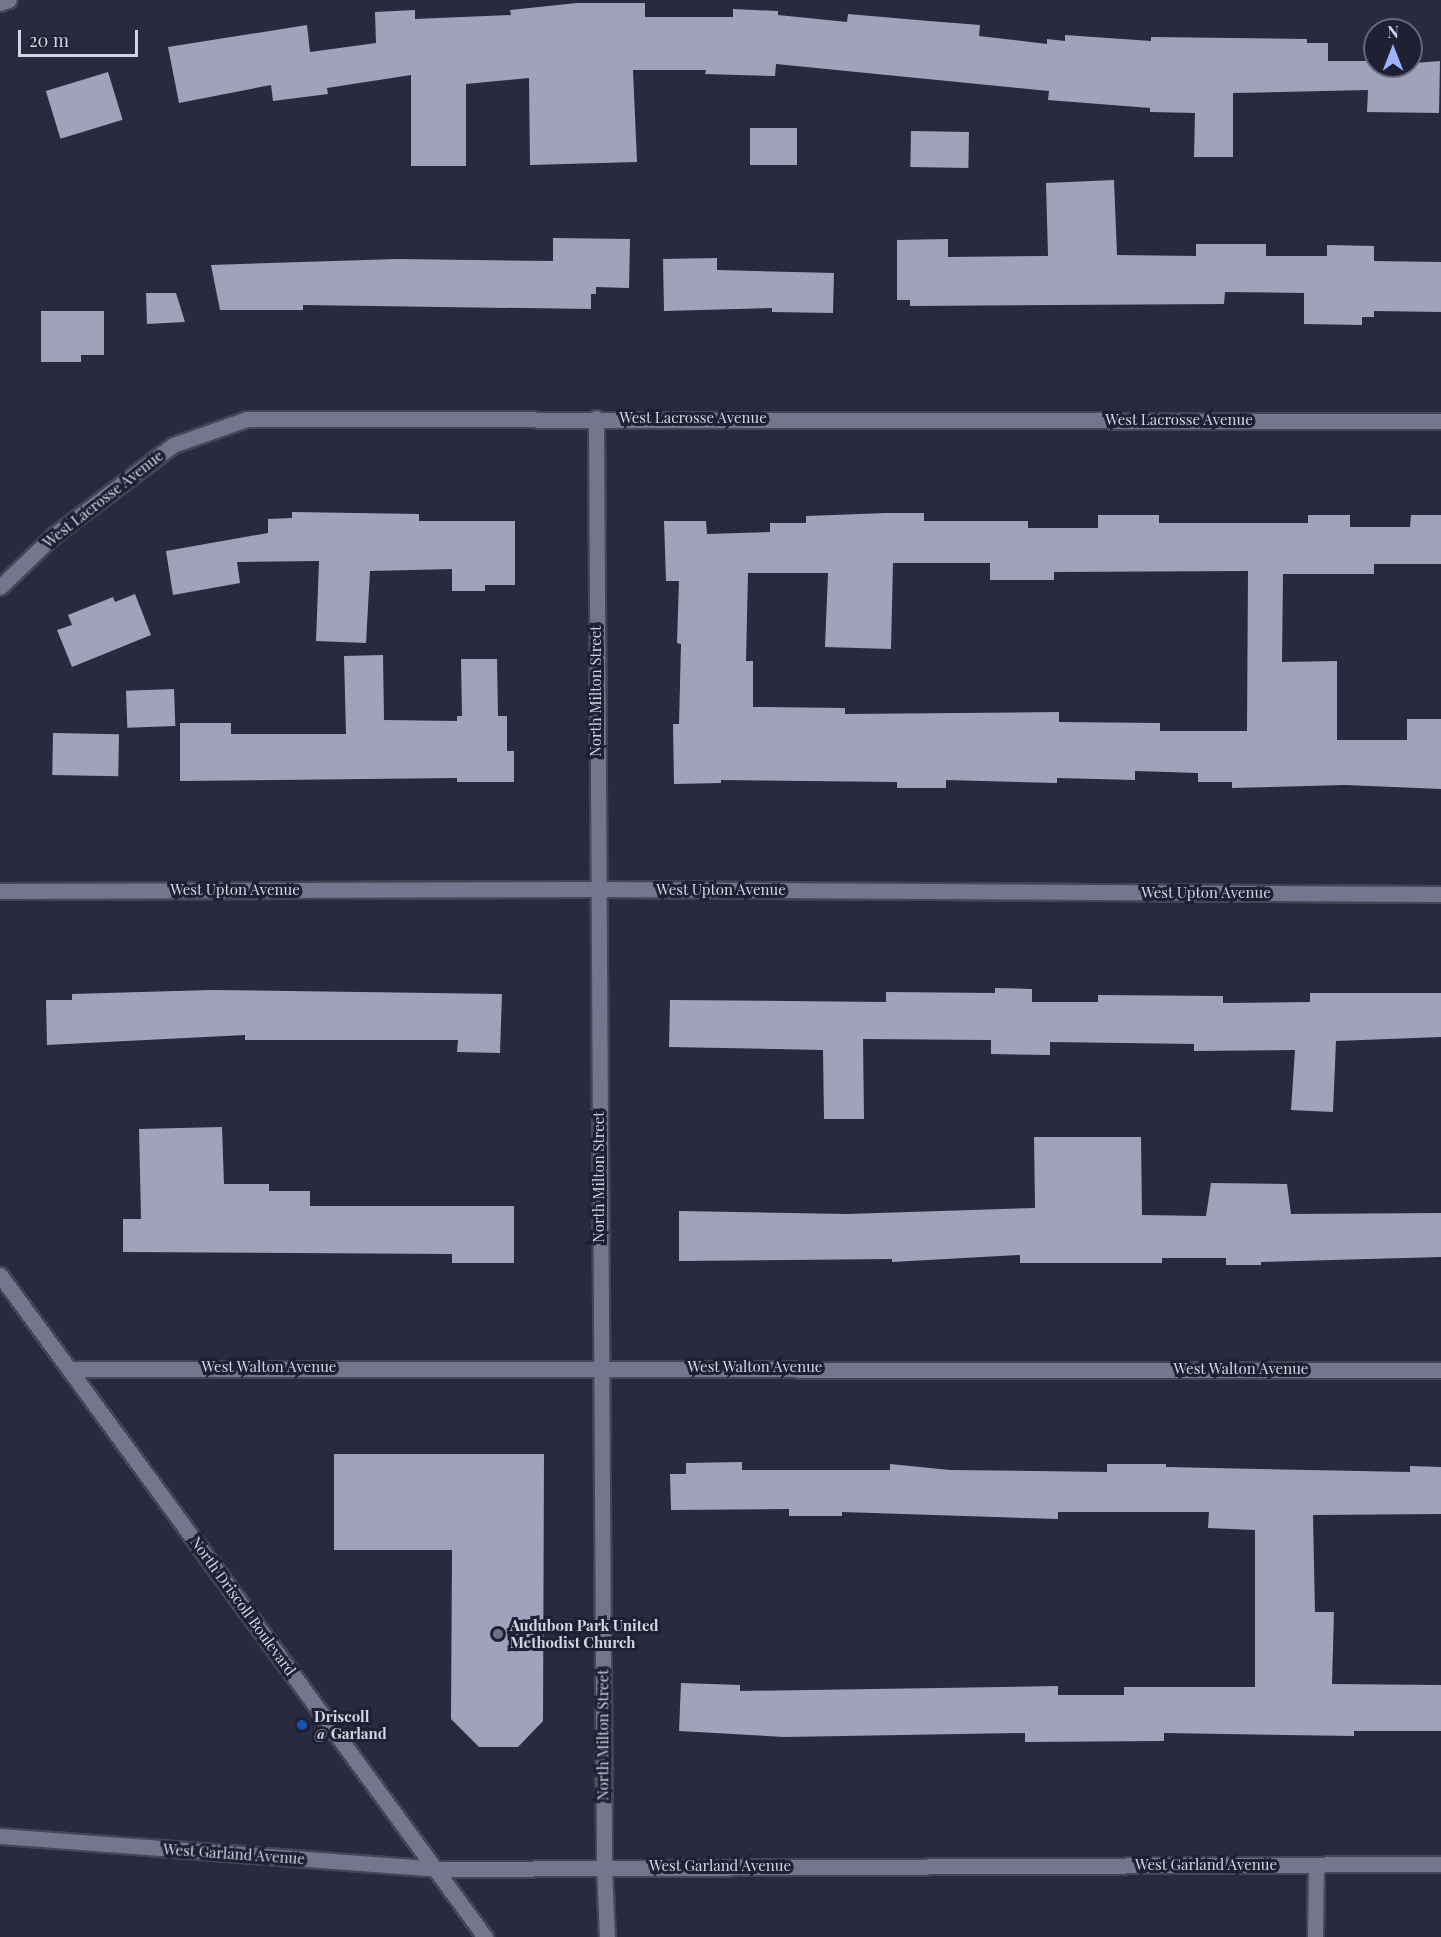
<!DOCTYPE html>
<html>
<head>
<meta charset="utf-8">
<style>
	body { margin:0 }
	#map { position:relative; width:1441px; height:1937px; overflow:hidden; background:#292a3e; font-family:"Playfair Display",serif }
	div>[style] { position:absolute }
	.building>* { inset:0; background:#a0a2bb; transform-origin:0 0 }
	.roads { filter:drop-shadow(2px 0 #444555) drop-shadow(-2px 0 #444555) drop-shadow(0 2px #444555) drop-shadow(0 -2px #444555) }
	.minor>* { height:15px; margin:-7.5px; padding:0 7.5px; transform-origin:7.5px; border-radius:7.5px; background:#74768d }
	.tertiary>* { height:15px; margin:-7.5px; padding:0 7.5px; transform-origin:7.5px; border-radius:7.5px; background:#74768d }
	.secondary>* { height:15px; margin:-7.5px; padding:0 7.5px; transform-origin:7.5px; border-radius:7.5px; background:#74768d }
	.dots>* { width:16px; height:16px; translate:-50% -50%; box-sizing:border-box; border:3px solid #1f2033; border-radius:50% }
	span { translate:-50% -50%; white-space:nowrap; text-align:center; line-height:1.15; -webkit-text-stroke:6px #1f2033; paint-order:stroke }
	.street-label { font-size:15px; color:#d4d5e2 }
	.poi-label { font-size:15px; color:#d4d5e2; font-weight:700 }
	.left { translate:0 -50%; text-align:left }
	.north { position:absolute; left:1363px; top:18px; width:60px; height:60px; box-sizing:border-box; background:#1f2033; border:2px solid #676879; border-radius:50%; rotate:0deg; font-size:16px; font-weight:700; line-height:24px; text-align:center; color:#d4d5e2 }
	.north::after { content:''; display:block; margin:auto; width:21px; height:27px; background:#9eb3fd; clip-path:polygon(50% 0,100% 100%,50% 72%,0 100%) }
	.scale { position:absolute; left:18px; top:30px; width:120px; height:27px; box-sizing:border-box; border:3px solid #d4d5e2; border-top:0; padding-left:8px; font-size:18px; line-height:21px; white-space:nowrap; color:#d4d5e2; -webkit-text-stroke:4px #1f2033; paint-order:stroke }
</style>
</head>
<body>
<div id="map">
	<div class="building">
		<i style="clip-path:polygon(577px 3px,645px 3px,645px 17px,733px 17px,733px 9px,778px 11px,778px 15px,847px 22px,848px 14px,929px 21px,980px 25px,979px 36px,1047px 44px,1047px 39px,1065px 41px,1065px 35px,1151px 41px,1151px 37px,1307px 39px,1307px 43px,1328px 43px,1328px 61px,1375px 61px,1375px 66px,1440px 61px,1439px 113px,1367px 112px,1368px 90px,1233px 93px,1233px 157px,1194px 157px,1195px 113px,1150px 112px,1150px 108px,1048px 100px,1049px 91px,776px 64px,775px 76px,705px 74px,706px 70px,633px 70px,637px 162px,530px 165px,529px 78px,466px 84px,466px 166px,411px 166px,411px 75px,327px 88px,328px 94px,273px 101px,271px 85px,179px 103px,168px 47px,307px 25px,310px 52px,376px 43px,375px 12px,415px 10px,415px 19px,511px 15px,510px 10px)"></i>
		<i style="left:108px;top:72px;width:50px;height:65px;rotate:73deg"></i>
		<i style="left:750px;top:128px;width:47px;height:37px"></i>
		<i style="left:911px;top:131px;width:58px;height:36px;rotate:1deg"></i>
		<i style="clip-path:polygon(1114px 180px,1117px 255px,1196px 256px,1196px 244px,1266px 244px,1266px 256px,1327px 256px,1327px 245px,1374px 246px,1374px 261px,1441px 262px,1441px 312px,1374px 311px,1374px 317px,1362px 317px,1362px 325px,1304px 324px,1304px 293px,1225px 292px,1224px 304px,910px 306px,910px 300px,897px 300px,897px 240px,948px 239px,948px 257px,1048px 256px,1046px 183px)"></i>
		<i style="clip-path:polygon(553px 238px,630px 239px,629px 288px,596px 287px,596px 294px,591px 294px,591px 309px,303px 305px,303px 310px,220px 310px,211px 265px,397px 259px,553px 261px)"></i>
		<i style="clip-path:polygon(717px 258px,717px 270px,834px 273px,833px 313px,772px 312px,772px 308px,664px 311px,663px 259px)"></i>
		<i style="clip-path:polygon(146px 293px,176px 293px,185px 322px,147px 324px)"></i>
		<i style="clip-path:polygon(41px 311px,104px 311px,104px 355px,81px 355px,81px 362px,41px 362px)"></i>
		<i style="clip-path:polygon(292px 512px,419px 514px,419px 521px,515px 521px,515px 585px,485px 585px,485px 591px,452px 591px,452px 569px,370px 571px,366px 643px,316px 641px,319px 561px,237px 562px,240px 583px,173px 595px,166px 551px,268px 533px,268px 519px,292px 518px)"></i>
		<i style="clip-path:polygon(evenodd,887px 513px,924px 513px,924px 521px,1028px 521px,1028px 528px,1098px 528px,1098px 515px,1159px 515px,1159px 523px,1308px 523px,1308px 515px,1350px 515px,1350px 527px,1410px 527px,1411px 515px,1441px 515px,1441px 564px,1374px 564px,1374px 574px,1283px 574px,1282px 662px,1337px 661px,1337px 740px,1407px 740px,1407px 719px,1441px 719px,1441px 789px,1345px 785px,1232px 788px,1232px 782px,1198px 782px,1198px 773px,1135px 771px,1135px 780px,1057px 778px,1057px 783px,946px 780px,946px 788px,897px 788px,897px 782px,721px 780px,721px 783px,674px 784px,673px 724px,679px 724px,681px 644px,677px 643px,679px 581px,666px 581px,664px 521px,706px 521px,707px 534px,770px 532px,770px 523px,806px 523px,806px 516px,887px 513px,893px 563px,990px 563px,990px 580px,1054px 580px,1054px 572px,1248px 571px,1247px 731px,1160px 731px,1160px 723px,1059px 722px,1059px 712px,845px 714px,845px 708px,753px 707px,753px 661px,746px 661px,748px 573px,828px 573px,825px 647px,891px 649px,893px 563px)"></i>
		<i style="clip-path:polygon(135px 594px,151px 635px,72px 667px,57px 630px,72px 625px,68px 615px,113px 597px,115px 602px)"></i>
		<i style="clip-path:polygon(383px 655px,384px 720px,457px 721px,457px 716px,462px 716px,461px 659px,497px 659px,498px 716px,507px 716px,507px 751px,514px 751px,514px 782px,457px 782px,457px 778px,180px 781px,180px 723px,231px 723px,231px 734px,346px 734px,344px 656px)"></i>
		<i style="left:174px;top:689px;width:37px;height:48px;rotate:88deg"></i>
		<i style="left:53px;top:733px;width:66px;height:42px;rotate:1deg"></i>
		<i style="clip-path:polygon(995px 988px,1032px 989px,1032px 1002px,1098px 1002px,1098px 995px,1223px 996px,1223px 1003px,1310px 1002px,1310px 993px,1441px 993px,1441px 1037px,1336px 1041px,1333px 1112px,1291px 1110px,1295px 1050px,1194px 1051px,1194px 1044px,1050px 1042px,1050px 1055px,991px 1054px,991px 1040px,863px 1039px,864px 1119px,824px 1119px,823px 1050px,669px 1047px,670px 1000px,886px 1002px,886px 992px,995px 993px)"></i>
		<i style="clip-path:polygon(211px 990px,502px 994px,500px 1053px,457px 1052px,458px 1040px,245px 1040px,245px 1035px,47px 1045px,46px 1000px,72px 1000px,72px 994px)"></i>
		<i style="clip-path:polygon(222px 1127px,224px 1184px,269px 1184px,269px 1191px,310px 1191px,310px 1206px,514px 1206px,514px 1263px,452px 1263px,452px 1254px,123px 1252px,123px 1219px,141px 1219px,139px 1129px)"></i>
		<i style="clip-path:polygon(1034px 1137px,1141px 1137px,1142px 1215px,1206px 1216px,1211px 1183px,1287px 1184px,1291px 1214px,1441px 1213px,1441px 1257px,1261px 1262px,1261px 1265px,1226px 1265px,1226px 1258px,1162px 1258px,1162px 1263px,1020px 1263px,1020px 1255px,892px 1262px,892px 1259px,679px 1261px,679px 1211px,847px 1214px,1035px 1208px)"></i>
		<i style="clip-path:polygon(334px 1454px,544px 1454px,543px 1721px,518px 1747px,479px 1747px,451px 1719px,452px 1550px,334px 1550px)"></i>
		<i style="clip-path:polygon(742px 1462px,742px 1470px,890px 1470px,890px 1464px,950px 1470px,1107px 1472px,1107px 1464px,1166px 1464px,1166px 1467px,1410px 1472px,1410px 1466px,1441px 1467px,1441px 1514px,1313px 1515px,1315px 1612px,1334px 1612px,1332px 1684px,1441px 1685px,1441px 1731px,1354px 1731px,1354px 1736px,1164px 1733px,1164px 1741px,1025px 1742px,1025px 1733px,784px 1737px,679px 1731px,681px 1683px,740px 1685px,740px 1691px,1058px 1686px,1058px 1695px,1124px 1695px,1124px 1687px,1255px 1687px,1255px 1530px,1208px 1528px,1209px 1512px,1058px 1512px,1058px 1519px,842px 1512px,842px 1516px,789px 1516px,789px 1509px,671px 1510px,670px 1474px,686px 1474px,686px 1463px)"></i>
	</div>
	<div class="roads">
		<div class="minor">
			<i style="left:0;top:3px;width:9px;rotate:-18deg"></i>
			<i style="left:596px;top:418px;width:1448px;rotate:89.68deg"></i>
			<i style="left:604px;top:1866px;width:71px;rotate:87.6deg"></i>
			<i style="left:0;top:587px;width:75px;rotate:-43.9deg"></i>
			<i style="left:54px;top:535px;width:149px;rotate:-37.1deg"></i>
			<i style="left:173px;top:445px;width:78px;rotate:-19.4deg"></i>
			<i style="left:247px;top:419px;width:1194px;rotate:0.1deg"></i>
			<i style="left:0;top:891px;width:596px;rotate:-0.19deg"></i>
			<i style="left:596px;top:889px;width:845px;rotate:0.34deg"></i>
			<i style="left:70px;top:1369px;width:1371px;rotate:0.04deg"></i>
			<i style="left:1315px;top:1937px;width:72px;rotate:-89.2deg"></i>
		</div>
		<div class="tertiary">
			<i style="left:0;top:1836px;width:437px;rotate:4.3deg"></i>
			<i style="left:436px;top:1869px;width:1005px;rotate:-0.29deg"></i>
		</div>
		<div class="secondary">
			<i style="left:0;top:1275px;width:821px;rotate:53.77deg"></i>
		</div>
	</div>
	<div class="dots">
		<i style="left:498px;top:1634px;background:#6b7280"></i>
		<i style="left:302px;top:1725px;background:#1a4fb4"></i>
	</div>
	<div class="street-label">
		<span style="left:693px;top:418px">West Lacrosse Avenue</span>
		<span style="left:1179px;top:420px">West Lacrosse Avenue</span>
		<span style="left:103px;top:499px;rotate:-38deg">West Lacrosse Avenue</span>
		<span style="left:596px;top:691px;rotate:-90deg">North Milton Street</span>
		<span style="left:235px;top:890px">West Upton Avenue</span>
		<span style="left:721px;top:890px">West Upton Avenue</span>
		<span style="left:1206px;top:893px">West Upton Avenue</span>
		<span style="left:599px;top:1177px;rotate:-90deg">North Milton Street</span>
		<span style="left:269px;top:1367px">West Walton Avenue</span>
		<span style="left:755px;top:1367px">West Walton Avenue</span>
		<span style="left:1241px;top:1369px">West Walton Avenue</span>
		<span style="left:243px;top:1606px;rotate:54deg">North Driscoll Boulevard</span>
		<span style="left:603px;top:1735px;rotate:-90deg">North Milton Street</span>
		<span style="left:234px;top:1854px;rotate:4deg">West Garland Avenue</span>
		<span style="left:1206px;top:1865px">West Garland Avenue</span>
		<span style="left:720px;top:1866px">West Garland Avenue</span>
	</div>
	<div class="poi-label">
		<span class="left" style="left:510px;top:1634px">Audubon Park United<br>Methodist Church</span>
		<span class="left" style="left:314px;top:1725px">Driscoll<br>@ Garland</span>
	</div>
	<div class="north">N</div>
	<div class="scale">20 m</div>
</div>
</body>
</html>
